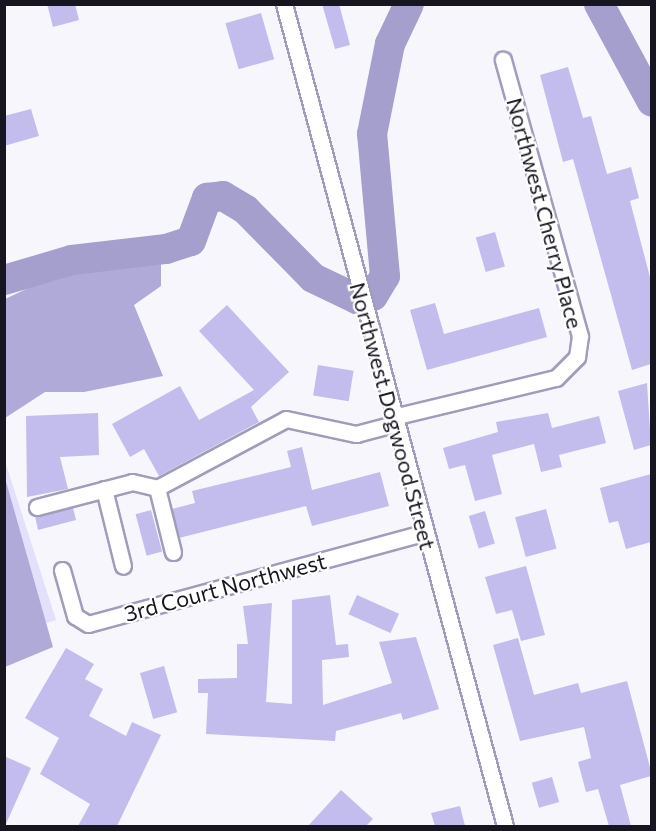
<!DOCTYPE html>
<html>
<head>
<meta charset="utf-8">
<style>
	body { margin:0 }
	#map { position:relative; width:656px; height:831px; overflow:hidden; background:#f7f6fc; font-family:Commissioner,sans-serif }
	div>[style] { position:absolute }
	.green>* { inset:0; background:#e2e0fb }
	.forest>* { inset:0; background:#afaad8 }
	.river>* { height:30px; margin:-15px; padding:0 15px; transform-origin:15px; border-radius:15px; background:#a49fcd }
	.building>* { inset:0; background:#c2bdec; transform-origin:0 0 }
	.roads { filter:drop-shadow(2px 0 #a09dba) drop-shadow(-2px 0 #a09dba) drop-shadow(0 2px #a09dba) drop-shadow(0 -2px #a09dba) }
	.street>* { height:15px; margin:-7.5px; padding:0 7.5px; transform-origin:7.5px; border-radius:7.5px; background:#fff }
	span { translate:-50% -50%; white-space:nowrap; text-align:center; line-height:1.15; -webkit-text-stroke:4.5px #fff; paint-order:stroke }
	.street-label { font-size:22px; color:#171620 }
	.frame { position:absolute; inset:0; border:6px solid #171620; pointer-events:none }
</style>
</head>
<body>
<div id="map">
	<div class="green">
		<i style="clip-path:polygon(4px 458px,56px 620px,5px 636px,4px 636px)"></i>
	</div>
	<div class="forest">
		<i style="clip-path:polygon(161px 264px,161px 286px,134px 305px,163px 376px,84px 392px,45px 392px,5px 418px,5px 299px,56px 275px)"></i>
		<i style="clip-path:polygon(5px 478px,53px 647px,5px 667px,4px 667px)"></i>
	</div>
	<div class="river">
		<i style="left:599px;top:4px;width:111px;rotate:61.6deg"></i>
		<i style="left:4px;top:280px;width:71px;rotate:-16.4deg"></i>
		<i style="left:72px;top:260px;width:95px;rotate:-6.7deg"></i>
		<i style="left:166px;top:249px;width:26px;rotate:-18deg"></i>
		<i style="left:191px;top:241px;width:46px;rotate:-69.6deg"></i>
		<i style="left:207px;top:198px;width:16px;rotate:-7deg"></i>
		<i style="left:223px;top:196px;width:27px;rotate:31deg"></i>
		<i style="left:246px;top:210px;width:95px;rotate:45.4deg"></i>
		<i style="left:313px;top:278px;width:49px;rotate:25.5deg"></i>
		<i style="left:357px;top:299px;width:16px;rotate:-11deg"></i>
		<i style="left:373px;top:296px;width:23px;rotate:-59deg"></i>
		<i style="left:385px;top:276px;width:143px;rotate:-95.2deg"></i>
		<i style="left:372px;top:134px;width:92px;rotate:-78.7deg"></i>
		<i style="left:390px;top:44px;width:44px;rotate:-64.6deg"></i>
	</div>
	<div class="building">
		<i style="clip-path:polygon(47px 4px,75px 4px,79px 20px,53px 27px)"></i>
		<i style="clip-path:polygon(322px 4px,339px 4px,350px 45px,335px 49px)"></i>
		<i style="left:261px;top:13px;width:48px;height:37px;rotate:74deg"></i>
		<i style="clip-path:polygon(568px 67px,583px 118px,591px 116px,607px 174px,631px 167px,639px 198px,630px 201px,651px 281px,651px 364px,632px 370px,573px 159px,563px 162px,540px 75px)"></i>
		<i style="clip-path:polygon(31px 109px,39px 136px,4px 146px,4px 116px)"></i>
		<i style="left:495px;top:232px;width:36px;height:20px;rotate:74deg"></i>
		<i style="clip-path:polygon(435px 303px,444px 334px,539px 308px,547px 337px,427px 370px,410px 310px)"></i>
		<i style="clip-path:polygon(227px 305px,289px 372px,251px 407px,259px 422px,159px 476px,144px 449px,130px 457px,112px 424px,180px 386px,199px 420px,254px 390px,199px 331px)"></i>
		<i style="left:318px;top:365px;width:36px;height:31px;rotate:9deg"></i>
		<i style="clip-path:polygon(647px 383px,651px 445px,634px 450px,618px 391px)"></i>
		<i style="clip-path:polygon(98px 413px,99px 455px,60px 457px,68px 489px,27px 497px,26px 416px)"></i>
		<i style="clip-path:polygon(548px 413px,552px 428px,599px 416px,606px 443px,559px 455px,562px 467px,541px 472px,534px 444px,492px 455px,502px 494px,475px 501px,465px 465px,449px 469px,443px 448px,498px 432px,496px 422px)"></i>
		<i style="clip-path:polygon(302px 447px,312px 490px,380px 472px,389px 506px,312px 526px,306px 506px,179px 538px,172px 509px,195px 503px,192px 491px,291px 467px,287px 451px)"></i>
		<i style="clip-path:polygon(651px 474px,651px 542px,626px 549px,618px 521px,609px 523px,600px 488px)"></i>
		<i style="clip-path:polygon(73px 508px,76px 520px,38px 530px,35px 516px)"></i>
		<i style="left:546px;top:509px;width:41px;height:32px;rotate:75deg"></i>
		<i style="left:151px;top:510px;width:43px;height:16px;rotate:75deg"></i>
		<i style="left:485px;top:511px;width:34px;height:17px;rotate:73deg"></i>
		<i style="clip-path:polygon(526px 566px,545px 635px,521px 641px,512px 610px,496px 614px,485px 577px)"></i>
		<i style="clip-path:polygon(330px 595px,336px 645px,348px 644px,349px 657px,322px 660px,323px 705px,392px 683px,379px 642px,416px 637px,439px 709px,403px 720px,401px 713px,336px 731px,335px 741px,206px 734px,208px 693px,198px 693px,198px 679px,237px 678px,237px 644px,248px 644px,243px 606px,272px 603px,266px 702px,292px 704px,292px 600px)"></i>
		<i style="left:357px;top:595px;width:46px;height:21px;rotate:24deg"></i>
		<i style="clip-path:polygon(518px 638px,534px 695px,578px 683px,581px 693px,627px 681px,651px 771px,651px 776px,620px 785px,631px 826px,609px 826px,598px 789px,586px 792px,578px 762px,591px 758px,584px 727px,520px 741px,493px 645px)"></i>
		<i style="clip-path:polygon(66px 648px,94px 664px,85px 679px,103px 689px,89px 716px,126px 736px,132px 722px,161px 735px,117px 826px,78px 826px,90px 804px,40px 774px,59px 738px,25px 718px)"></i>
		<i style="left:164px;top:666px;width:48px;height:25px;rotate:74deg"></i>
		<i style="clip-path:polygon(4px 756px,31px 768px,5px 826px,4px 826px)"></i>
		<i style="left:552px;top:777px;width:26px;height:21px;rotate:74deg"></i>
		<i style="clip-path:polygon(341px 790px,373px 819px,366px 826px,308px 826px)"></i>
		<i style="clip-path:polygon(460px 806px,465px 826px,435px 826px,431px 813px)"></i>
	</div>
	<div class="roads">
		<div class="street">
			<i style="left:284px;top:4px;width:851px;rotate:74.95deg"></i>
			<i style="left:393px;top:417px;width:168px;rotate:-13.5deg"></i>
			<i style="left:556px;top:378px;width:30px;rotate:-45deg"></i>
			<i style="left:577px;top:357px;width:21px;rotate:-82deg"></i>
			<i style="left:580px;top:336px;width:287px;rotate:-105.6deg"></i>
			<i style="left:157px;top:488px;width:66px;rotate:76deg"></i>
			<i style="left:104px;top:489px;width:79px;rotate:76.1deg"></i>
			<i style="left:37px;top:507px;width:98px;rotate:-14.7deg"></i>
			<i style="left:132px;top:482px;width:26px;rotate:13deg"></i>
			<i style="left:157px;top:488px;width:146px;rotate:-28.1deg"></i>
			<i style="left:286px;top:419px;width:72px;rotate:12.1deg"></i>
			<i style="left:356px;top:434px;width:39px;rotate:-15deg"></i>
			<i style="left:62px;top:570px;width:48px;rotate:74.2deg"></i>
			<i style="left:75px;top:616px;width:15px;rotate:32deg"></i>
			<i style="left:88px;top:624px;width:347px;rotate:-15.2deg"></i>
		</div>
	</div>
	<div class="street-label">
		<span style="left:545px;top:213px;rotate:75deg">Northwest Cherry Place</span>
		<span style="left:393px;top:416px;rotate:75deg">Northwest Dogwood Street</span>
		<span style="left:225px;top:587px;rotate:-15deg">3rd Court Northwest</span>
	</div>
	<div class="frame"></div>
</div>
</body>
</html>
